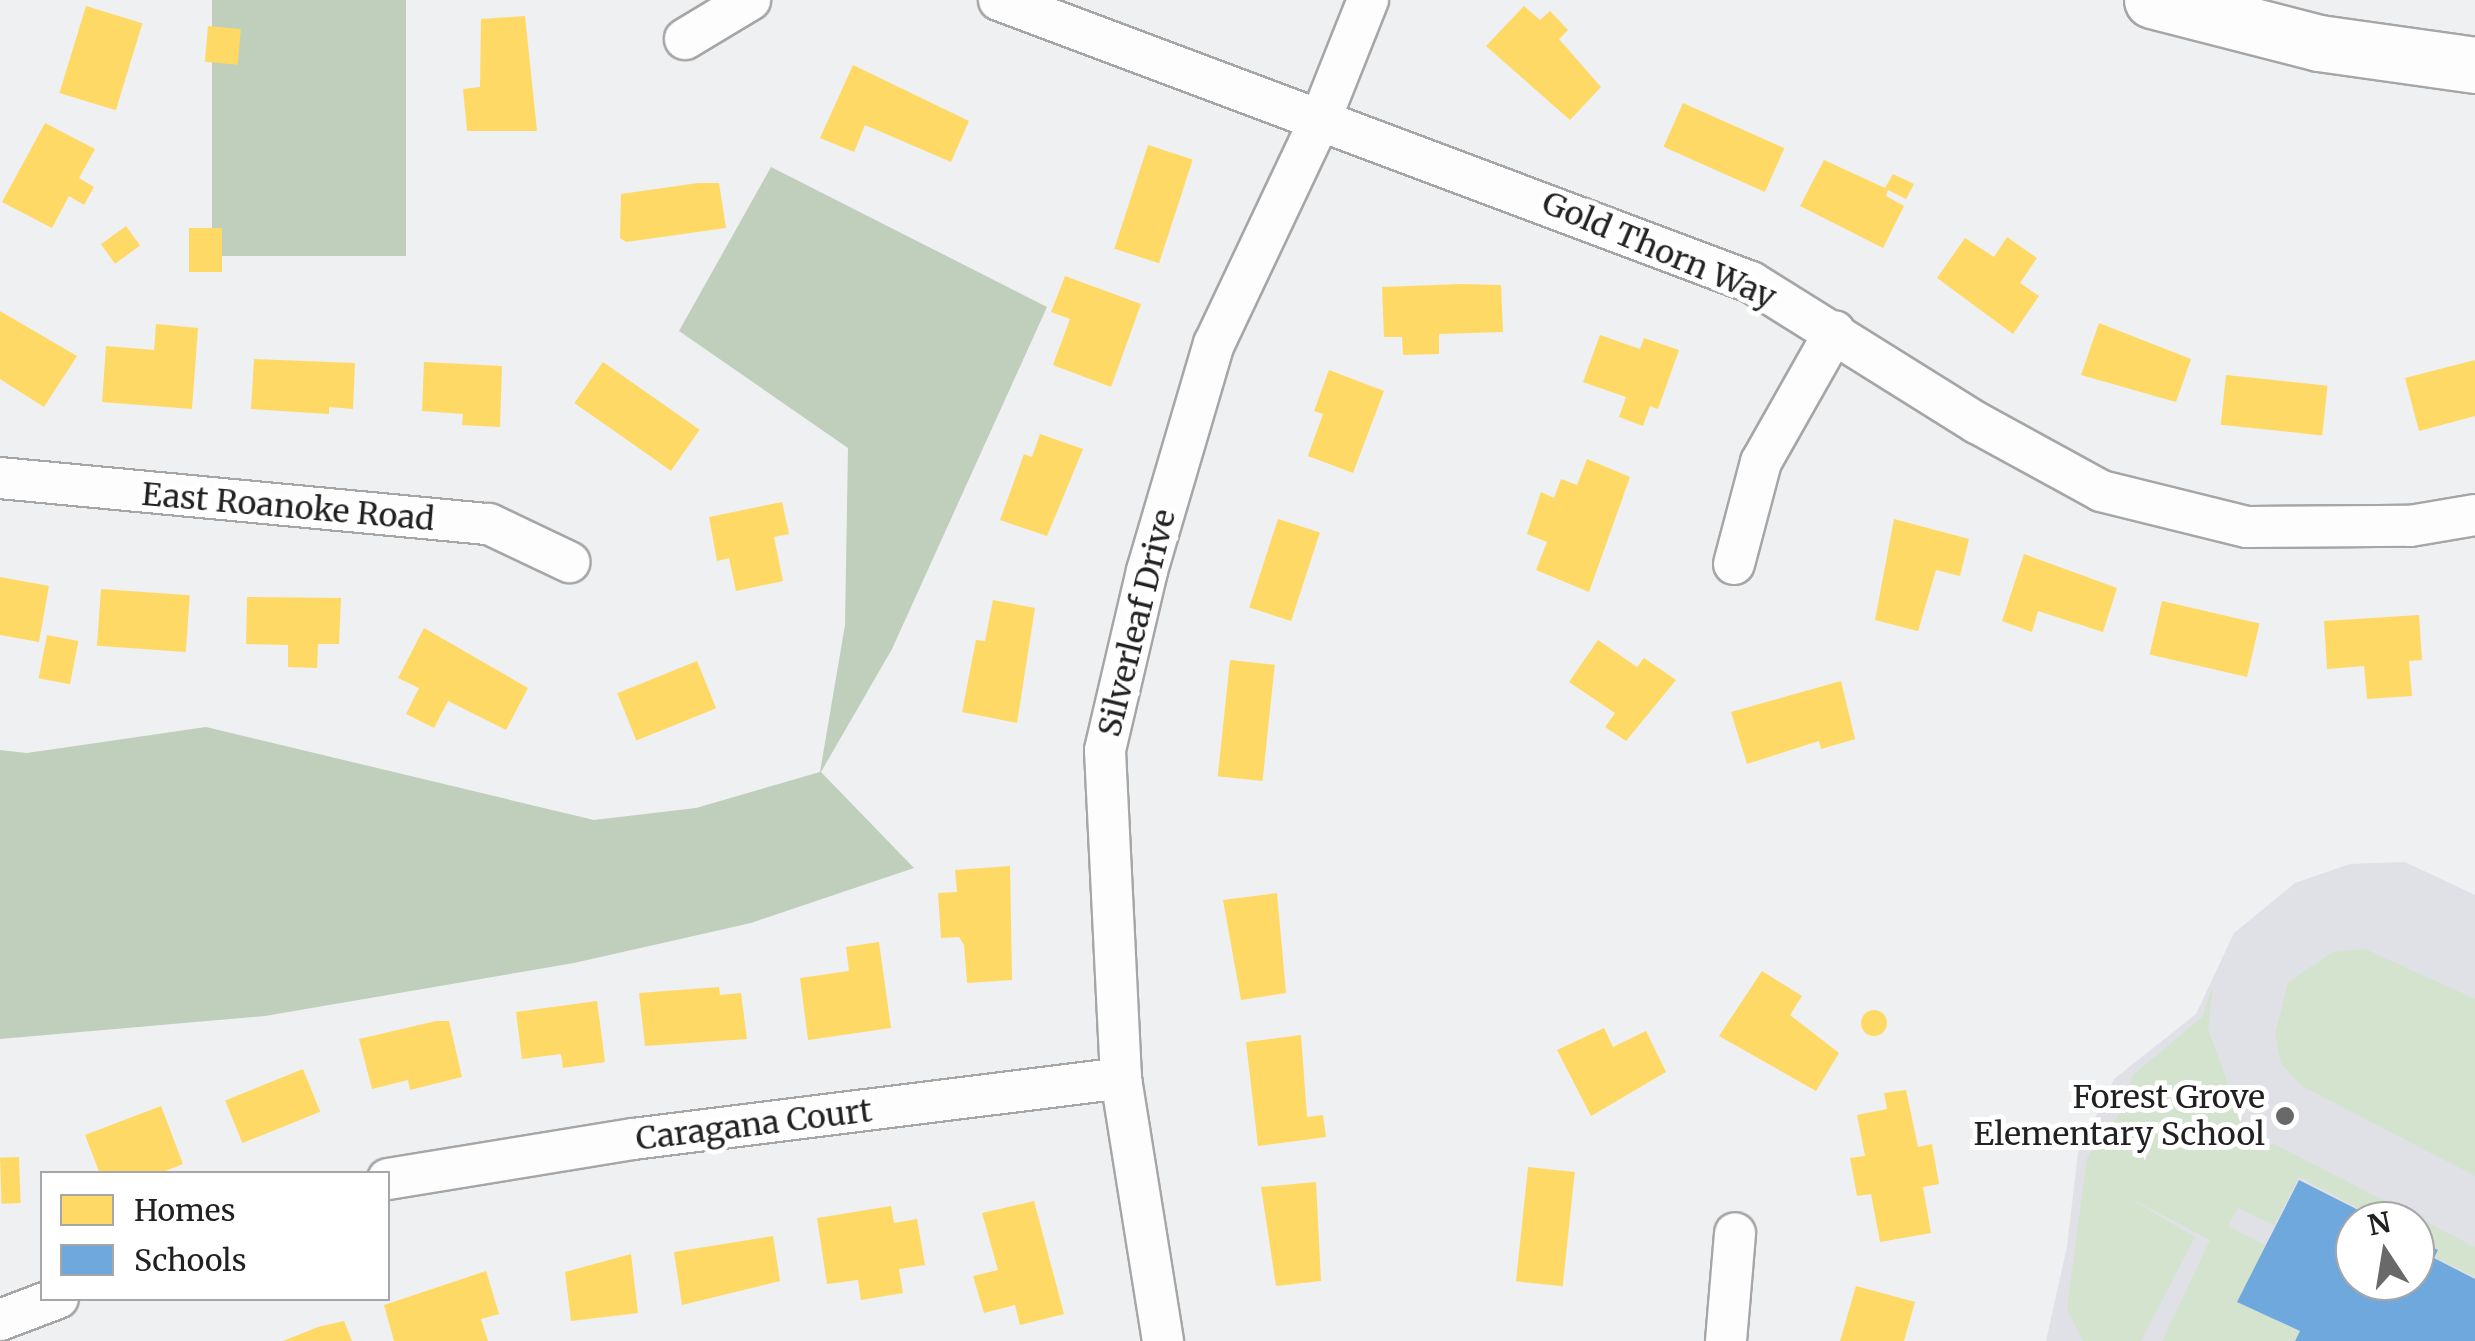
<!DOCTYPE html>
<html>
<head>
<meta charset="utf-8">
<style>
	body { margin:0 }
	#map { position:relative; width:2475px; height:1341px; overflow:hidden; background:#eff0f1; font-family:Merriweather,serif }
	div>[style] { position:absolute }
	.built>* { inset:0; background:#e0e1e7 }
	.green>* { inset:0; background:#d3e3ce }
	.forest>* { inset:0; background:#bfcfbb; transform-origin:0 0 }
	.homes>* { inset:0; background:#ffd966; transform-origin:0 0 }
	.round { border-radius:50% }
	.schools>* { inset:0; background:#6fa8dc }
	.roads { filter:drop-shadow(2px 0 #a6a6a7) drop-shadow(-2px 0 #a6a6a7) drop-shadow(0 2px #a6a6a7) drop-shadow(0 -2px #a6a6a7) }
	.street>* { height:40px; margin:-20px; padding:0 20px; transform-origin:20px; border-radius:20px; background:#fdfdfd }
	.secondary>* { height:55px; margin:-27.5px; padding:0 27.5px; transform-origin:27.5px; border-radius:27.5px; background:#fdfdfd }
	.dots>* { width:28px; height:28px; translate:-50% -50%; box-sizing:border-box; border:5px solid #fff; border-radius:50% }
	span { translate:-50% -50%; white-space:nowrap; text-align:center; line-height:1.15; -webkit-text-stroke:10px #fff; paint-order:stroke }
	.street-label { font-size:32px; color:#212122 }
	.poi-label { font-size:32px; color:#212122 }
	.right { translate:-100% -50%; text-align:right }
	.legend { position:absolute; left:40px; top:1171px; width:350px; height:130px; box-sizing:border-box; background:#fff; border:2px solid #a6a6a7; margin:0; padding:12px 18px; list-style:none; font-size:30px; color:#212122 }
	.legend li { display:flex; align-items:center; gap:20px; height:50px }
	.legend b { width:50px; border:2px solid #a6a6a7 }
	.north { position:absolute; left:2335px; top:1201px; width:100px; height:100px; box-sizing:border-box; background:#fff; border:2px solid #a6a6a7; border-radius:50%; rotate:348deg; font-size:28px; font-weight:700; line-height:40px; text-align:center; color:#212122 }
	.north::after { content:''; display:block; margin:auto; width:35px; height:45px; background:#69696a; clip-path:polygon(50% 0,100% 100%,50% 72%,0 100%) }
</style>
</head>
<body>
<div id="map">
	<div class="built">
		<i style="clip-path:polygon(evenodd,2405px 862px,2475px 895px,2475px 1341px,2046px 1341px,2067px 1246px,2078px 1153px,2114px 1079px,2196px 1014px,2234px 933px,2295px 883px,2350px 864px,2405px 862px,2355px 1221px,2415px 1221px,2415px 1281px,2355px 1281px,2355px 1221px)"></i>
	</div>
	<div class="green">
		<i style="clip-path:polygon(2365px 949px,2475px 999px,2475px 1176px,2302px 1086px,2281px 1064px,2275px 1034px,2288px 982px,2333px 952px)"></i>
		<i style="clip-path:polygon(2213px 986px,2208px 1029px,2243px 1125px,2239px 1136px,2266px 1152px,2272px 1143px,2475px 1247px,2475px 1277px,2436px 1258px,2439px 1250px,2415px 1237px,2415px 1221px,2384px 1221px,2299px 1177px,2274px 1225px,2238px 1208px,2228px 1226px,2267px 1246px,2238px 1302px,2300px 1331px,2295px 1341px,2162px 1341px,2210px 1240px,2124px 1195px,2195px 1237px,2141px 1341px,2083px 1341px,2067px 1309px,2087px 1158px,2119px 1114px,2133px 1075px,2202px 1017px)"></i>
	</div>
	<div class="forest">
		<i style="left:212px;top:0;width:194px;height:256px"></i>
		<i style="clip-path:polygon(771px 167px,1047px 307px,892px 649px,821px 772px,914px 868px,751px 923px,574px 963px,265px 1016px,0 1039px,0 750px,27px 753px,206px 727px,594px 820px,696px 808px,820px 772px,845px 625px,848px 448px,679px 331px)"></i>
	</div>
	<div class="homes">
		<i style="left:86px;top:6px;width:59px;height:91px;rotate:17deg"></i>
		<i style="clip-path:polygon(1524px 6px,1540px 20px,1550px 11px,1568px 30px,1559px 39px,1601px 87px,1570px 120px,1486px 46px)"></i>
		<i style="clip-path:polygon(525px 16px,537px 131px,467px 131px,463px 89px,480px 87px,481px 19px)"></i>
		<i style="left:208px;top:26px;width:33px;height:36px;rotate:5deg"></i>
		<i style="clip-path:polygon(853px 65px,969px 121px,951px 162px,865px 125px,854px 152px,820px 138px)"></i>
		<i style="left:1683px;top:103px;width:111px;height:48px;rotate:24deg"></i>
		<i style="clip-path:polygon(45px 123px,95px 149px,79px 178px,94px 187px,84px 205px,69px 196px,52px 228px,2px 202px)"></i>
		<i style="left:1148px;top:145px;width:47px;height:109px;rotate:18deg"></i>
		<i style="clip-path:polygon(1824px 160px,1885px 188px,1893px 174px,1914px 184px,1906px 199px,1888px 190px,1886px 196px,1904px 206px,1883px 248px,1800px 206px)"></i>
		<i style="clip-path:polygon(698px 183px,719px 183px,726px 228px,626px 242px,620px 238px,621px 194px)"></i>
		<i style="left:126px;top:226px;width:24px;height:31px;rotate:54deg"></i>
		<i style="left:189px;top:228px;width:33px;height:44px"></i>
		<i style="clip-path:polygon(2007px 237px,2037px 258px,2020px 283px,2039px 296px,2013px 334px,1937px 278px,1965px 238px,1994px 257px)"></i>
		<i style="clip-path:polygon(1065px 276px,1141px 304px,1111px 387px,1053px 365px,1070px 319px,1051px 312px)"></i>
		<i style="clip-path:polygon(1462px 284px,1501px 285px,1503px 332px,1439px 334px,1439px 354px,1403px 355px,1402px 337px,1384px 337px,1382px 287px)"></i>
		<i style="clip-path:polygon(0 311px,77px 356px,44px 407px,0 379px)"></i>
		<i style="clip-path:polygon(2099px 323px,2191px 359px,2176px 402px,2081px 375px)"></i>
		<i style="clip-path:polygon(156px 324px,198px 328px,192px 409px,102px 402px,106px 346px,154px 350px)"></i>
		<i style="clip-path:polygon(1600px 335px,1640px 349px,1644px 338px,1679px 350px,1658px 409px,1650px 406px,1643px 426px,1619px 417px,1626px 397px,1583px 382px)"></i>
		<i style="clip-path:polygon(254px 359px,355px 363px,353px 409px,329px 407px,329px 414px,251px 409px)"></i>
		<i style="clip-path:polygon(2475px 360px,2475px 416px,2419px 431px,2405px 378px)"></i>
		<i style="clip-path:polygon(424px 362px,502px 366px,500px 427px,462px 425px,463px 414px,422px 411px)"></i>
		<i style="left:603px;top:362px;width:118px;height:50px;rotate:35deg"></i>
		<i style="clip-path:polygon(1329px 370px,1384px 391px,1353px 473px,1308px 456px,1323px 414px,1314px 411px)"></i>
		<i style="left:2226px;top:375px;width:102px;height:50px;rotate:6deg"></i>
		<i style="clip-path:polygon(1040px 434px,1083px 449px,1047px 536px,1000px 520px,1024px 454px,1032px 457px)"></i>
		<i style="clip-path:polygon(1587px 459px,1630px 477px,1589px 592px,1536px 570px,1547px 542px,1527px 534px,1541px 492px,1554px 498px,1561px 479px,1577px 485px)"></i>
		<i style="clip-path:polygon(782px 502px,789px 534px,774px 537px,783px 581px,736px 591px,729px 558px,717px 561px,709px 517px)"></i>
		<i style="left:1278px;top:519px;width:44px;height:93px;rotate:18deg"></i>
		<i style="clip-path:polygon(1894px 519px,1969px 539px,1960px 576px,1936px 570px,1918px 631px,1875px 620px)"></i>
		<i style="clip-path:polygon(2024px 554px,2117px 588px,2103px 632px,2038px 611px,2032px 632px,2002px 621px)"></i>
		<i style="clip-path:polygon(0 577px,49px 586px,39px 642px,0 635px)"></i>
		<i style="left:101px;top:589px;width:89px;height:57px;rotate:4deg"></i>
		<i style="clip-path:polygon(247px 597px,341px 598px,339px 644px,318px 644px,317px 668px,288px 667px,288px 645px,246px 644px)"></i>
		<i style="clip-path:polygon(993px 600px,1035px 608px,1017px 723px,962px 712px,976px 640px,985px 641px)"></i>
		<i style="left:2162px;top:601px;width:100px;height:55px;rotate:13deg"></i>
		<i style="clip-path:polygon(2419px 615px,2422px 660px,2409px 661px,2412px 696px,2367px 699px,2364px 666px,2327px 669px,2324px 621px)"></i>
		<i style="clip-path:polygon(424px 628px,528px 688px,506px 730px,448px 701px,434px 728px,406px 714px,419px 688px,398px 678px)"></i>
		<i style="left:47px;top:635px;width:32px;height:44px;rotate:11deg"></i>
		<i style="clip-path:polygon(1598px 640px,1637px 667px,1644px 658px,1676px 680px,1626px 741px,1605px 727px,1615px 713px,1569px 682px)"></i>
		<i style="left:1230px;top:660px;width:45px;height:117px;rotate:6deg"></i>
		<i style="left:697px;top:661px;width:51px;height:86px;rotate:68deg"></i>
		<i style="clip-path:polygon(1841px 681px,1855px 739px,1821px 749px,1819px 741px,1747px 764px,1731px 712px)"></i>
		<i style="clip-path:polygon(1010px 866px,1012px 980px,967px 983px,964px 945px,959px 937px,941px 938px,938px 893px,957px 892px,955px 870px)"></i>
		<i style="clip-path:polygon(1277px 893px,1286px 993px,1241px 1000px,1223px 900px)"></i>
		<i style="clip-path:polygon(879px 942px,891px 1028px,808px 1040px,800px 978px,849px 971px,846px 947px)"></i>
		<i style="clip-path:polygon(1762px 971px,1802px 996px,1790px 1015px,1839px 1053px,1816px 1091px,1719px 1036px)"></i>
		<i style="clip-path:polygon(719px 987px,720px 995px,741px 993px,747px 1039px,645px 1046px,639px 993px)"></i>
		<i style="clip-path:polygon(597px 1001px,605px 1062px,563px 1068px,561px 1054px,522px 1059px,516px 1012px)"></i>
		<i class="round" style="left:1861px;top:1010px;width:26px;height:26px"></i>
		<i style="clip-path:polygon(436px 1021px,449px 1021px,462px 1077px,410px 1090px,408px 1080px,372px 1089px,359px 1039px)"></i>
		<i style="clip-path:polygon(1604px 1028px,1613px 1047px,1646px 1031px,1666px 1072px,1591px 1116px,1557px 1050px)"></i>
		<i style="clip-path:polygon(1301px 1035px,1307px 1117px,1323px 1115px,1326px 1137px,1258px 1146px,1246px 1042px)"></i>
		<i style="left:303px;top:1069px;width:46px;height:84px;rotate:68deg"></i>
		<i style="clip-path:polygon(1906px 1090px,1918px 1147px,1932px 1144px,1939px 1184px,1923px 1187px,1931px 1233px,1880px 1242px,1871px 1194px,1857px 1196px,1850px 1158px,1865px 1156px,1857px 1115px,1887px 1109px,1884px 1093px)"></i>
		<i style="clip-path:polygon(161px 1106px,183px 1164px,158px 1174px,100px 1174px,85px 1135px)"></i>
		<i style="left:19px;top:1157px;width:46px;height:19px;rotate:88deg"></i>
		<i style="left:1528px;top:1167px;width:47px;height:115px;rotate:6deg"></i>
		<i style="clip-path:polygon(1316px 1182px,1321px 1281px,1276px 1286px,1261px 1187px)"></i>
		<i style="clip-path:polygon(1034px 1201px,1064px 1314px,1020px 1325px,1015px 1305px,984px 1313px,973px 1276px,998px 1270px,982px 1213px)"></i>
		<i style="clip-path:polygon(891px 1206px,894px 1223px,917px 1219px,925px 1265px,899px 1269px,903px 1293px,861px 1300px,858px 1280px,827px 1284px,817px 1218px)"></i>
		<i style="clip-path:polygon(773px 1236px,780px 1281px,682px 1305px,674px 1252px)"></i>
		<i style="clip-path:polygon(631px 1254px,638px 1313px,571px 1321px,565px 1272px)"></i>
		<i style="clip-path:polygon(486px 1271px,499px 1314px,481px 1319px,488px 1341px,394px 1341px,384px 1305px)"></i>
		<i style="clip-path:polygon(1856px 1286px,1915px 1302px,1904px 1341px,1840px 1341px)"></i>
		<i style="clip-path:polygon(344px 1321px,352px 1341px,283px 1341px,318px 1327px)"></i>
	</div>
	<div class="schools">
		<i style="clip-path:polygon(2299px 1180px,2380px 1221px,2355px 1221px,2355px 1281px,2415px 1281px,2415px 1239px,2438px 1250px,2434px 1258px,2475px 1279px,2475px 1341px,2295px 1341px,2300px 1331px,2237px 1302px)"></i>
	</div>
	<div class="roads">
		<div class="street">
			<i style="left:999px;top:0;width:803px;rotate:20.56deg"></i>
			<i style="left:1751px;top:282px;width:266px;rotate:32deg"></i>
			<i style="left:1977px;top:423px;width:141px;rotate:28.7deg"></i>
			<i style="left:2101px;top:491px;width:150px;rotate:13.9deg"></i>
			<i style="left:2247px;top:527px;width:163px;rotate:-0.4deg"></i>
			<i style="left:2410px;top:526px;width:66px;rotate:-9.6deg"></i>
			<i style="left:685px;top:39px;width:76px;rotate:-31deg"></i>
			<i style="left:0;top:478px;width:491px;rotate:5.4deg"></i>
			<i style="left:489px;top:524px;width:89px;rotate:25.4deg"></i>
			<i style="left:1734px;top:564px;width:106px;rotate:-75.2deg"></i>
			<i style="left:1761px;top:462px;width:150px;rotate:-60.5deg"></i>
			<i style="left:388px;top:1179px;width:248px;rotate:-9.3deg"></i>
			<i style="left:633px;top:1139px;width:492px;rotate:-7.1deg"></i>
			<i style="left:0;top:1320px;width:62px;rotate:-20.8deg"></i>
			<i style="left:1163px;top:1341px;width:266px;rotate:-99.1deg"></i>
			<i style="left:1121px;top:1078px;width:328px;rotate:-92.8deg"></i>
			<i style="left:1105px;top:750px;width:184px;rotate:-76.8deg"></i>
			<i style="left:1147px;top:571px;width:237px;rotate:-73.6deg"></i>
			<i style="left:1214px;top:344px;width:250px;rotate:-64.7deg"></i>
			<i style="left:1321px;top:118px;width:127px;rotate:-68.3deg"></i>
			<i style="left:1726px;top:1341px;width:108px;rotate:-85.2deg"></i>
		</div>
		<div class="secondary">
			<i style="left:2152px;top:0;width:172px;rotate:14.4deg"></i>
			<i style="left:2319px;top:43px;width:158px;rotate:8deg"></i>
		</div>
	</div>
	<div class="dots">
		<i style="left:2285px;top:1116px;background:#69696a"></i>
	</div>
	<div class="street-label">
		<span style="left:1659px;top:250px;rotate:23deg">Gold Thorn Way</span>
		<span style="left:288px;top:507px;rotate:5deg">East Roanoke Road</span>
		<span style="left:1137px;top:623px;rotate:-76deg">Silverleaf Drive</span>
		<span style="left:754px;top:1125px;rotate:-7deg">Caragana Court</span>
	</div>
	<div class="poi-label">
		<span class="right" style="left:2265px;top:1116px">Forest Grove<br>Elementary School</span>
	</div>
	<ul class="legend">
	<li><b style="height:28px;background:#ffd966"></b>Homes</li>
	<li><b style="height:28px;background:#6fa8dc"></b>Schools</li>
	</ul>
	<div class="north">N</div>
</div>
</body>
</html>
